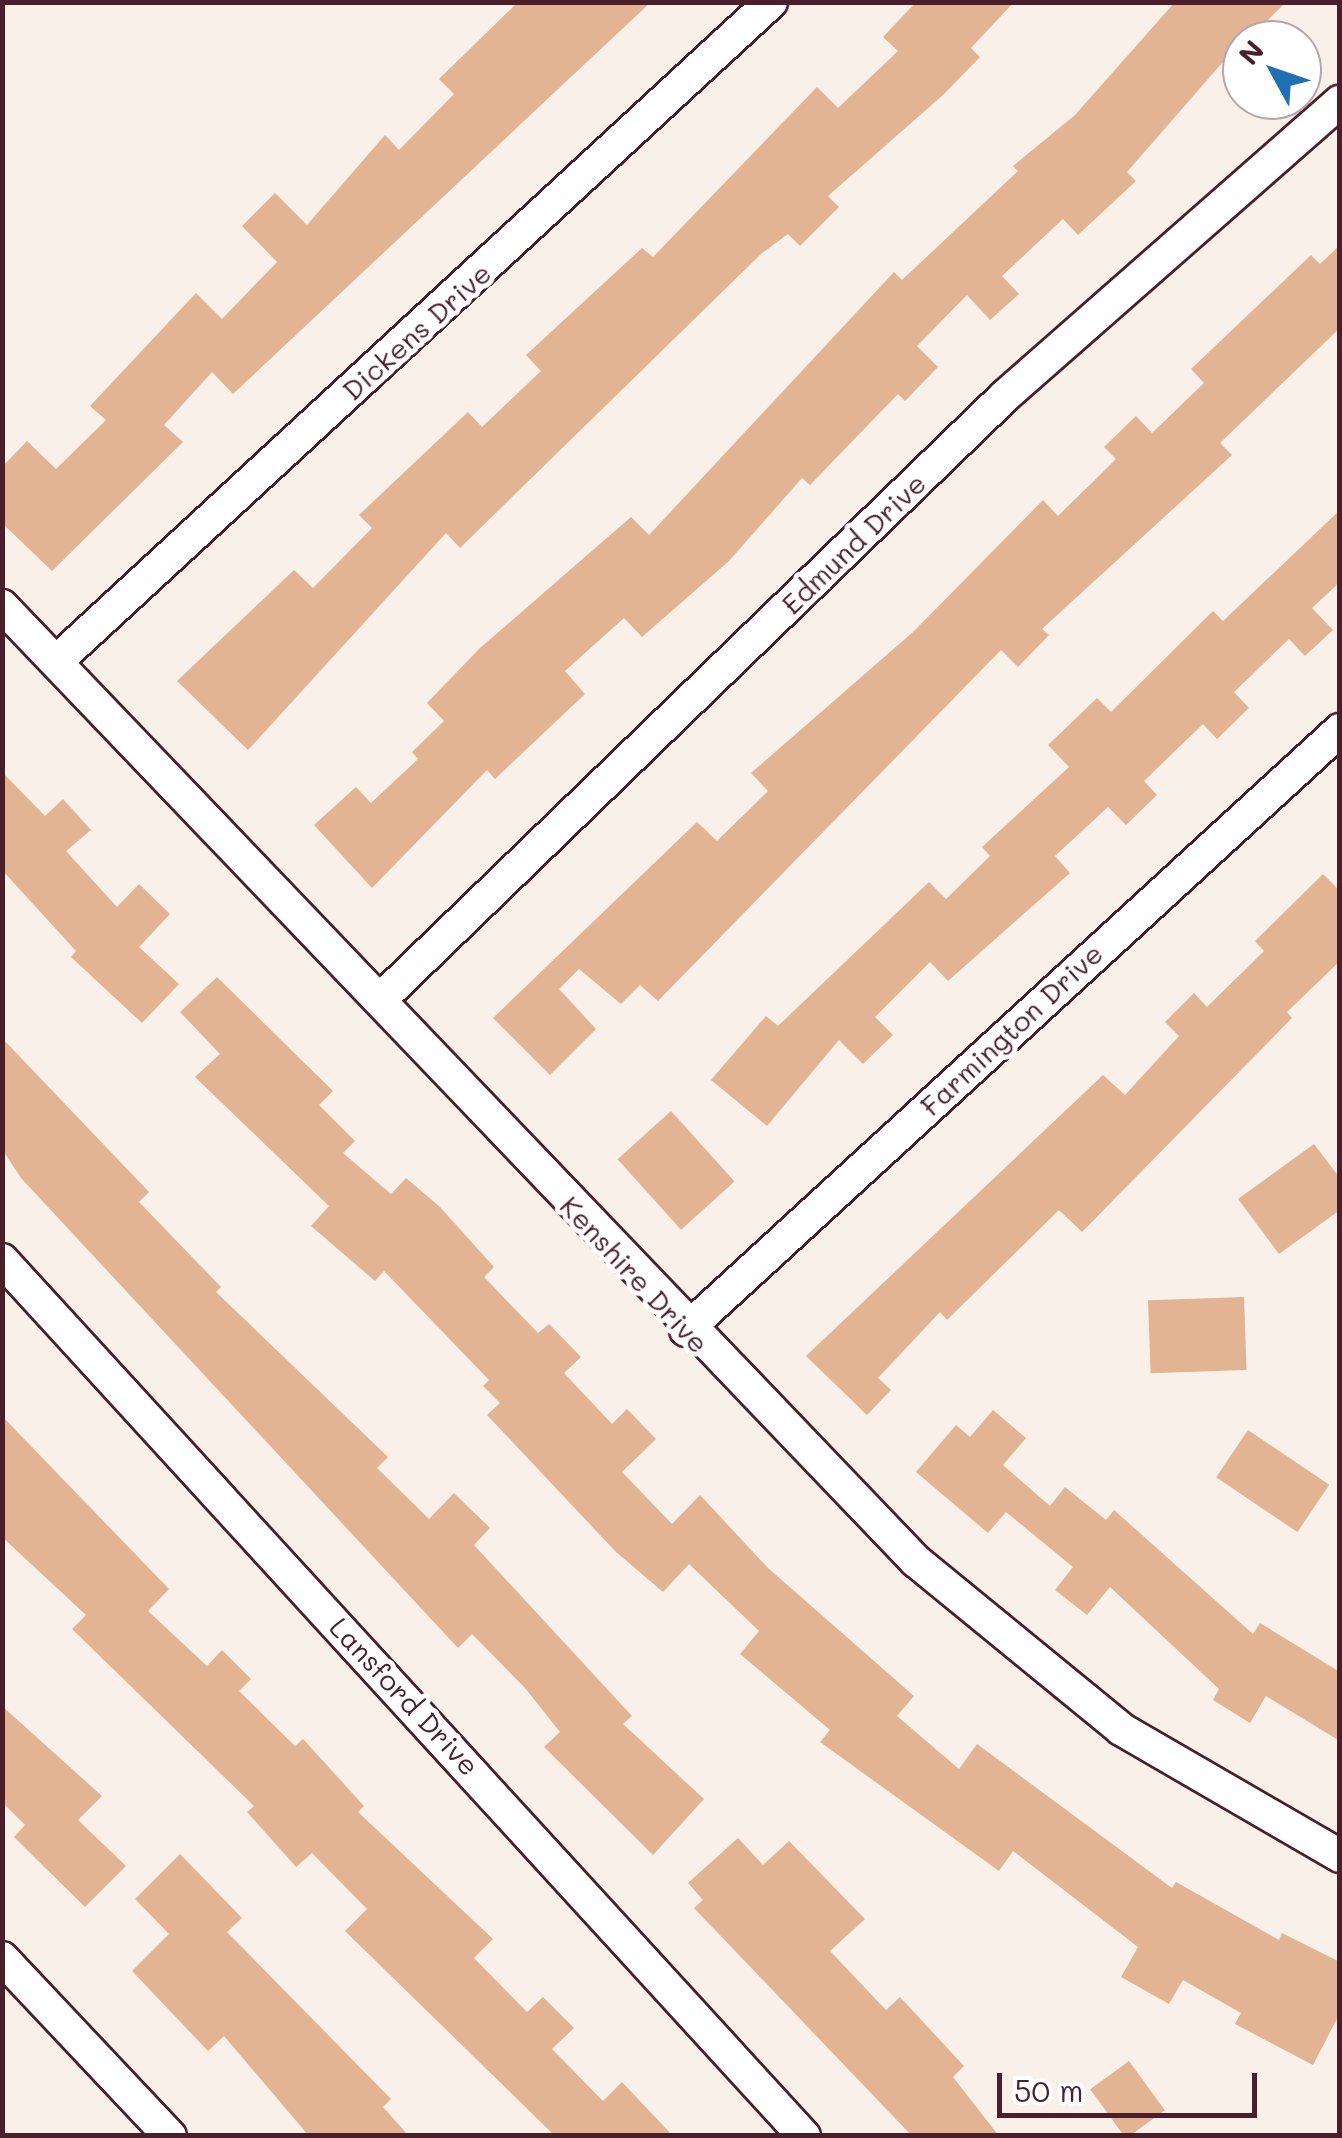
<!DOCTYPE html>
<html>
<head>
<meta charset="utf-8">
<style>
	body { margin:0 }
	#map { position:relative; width:1342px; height:2138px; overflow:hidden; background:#f9f0ea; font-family:Mali,sans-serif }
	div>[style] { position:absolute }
	.building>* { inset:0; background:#e3b494; transform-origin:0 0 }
	.roads { filter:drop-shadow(2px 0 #4a1f2b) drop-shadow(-2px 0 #4a1f2b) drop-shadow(0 2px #4a1f2b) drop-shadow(0 -2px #4a1f2b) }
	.minor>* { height:32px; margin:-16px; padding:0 16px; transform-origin:16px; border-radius:16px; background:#fff }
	span { translate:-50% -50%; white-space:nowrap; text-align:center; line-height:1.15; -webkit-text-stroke:10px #fff; paint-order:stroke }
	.street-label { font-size:28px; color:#4a1f2b }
	.frame { position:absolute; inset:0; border:5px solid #4a1f2b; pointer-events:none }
	.north { position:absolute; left:1222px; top:20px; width:100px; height:100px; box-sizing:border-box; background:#fff; border:2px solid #b7a5aa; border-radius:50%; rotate:310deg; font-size:28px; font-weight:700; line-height:40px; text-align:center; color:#4a1f2b }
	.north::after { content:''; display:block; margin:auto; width:35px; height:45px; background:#1f6fb2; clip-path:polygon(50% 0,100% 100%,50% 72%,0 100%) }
	.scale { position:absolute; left:997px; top:2073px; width:260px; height:45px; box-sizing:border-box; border:5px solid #4a1f2b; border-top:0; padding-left:12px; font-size:30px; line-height:35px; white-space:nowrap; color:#4a1f2b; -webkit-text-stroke:8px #fff; paint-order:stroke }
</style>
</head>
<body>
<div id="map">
	<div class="building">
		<i style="clip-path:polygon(518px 2px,651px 2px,233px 394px,212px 372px,164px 425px,183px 442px,52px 571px,2px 523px,2px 467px,27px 441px,56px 469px,106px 420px,90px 406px,196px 293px,222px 319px,277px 262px,242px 226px,275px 193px,307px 225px,385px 135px,399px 150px,454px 94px,439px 79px)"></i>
		<i style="clip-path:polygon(916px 2px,1014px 2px,971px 48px,980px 57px,943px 95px,828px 196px,839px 207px,800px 246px,788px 234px,761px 254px,460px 548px,446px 533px,248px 750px,177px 681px,294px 570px,313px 588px,372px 528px,359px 515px,468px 412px,482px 427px,541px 371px,526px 355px,642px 248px,653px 257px,817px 87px,838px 108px,898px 51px,883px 37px)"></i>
		<i style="clip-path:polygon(1175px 2px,1286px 2px,1264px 24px,1279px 40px,1242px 40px,1127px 172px,1136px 181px,1078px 235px,1063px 219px,1002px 276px,1019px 294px,990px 320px,967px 295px,917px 346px,938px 367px,905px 401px,898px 394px,810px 485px,802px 478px,729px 561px,642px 637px,624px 618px,565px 671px,585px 694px,495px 779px,487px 770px,372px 888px,314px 825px,356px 787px,371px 803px,418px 759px,412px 752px,444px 721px,427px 703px,480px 648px,631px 517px,649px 535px,894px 272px,902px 280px,1018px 171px,1013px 166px,1075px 115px)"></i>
		<i style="clip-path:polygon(1340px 245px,1340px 328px,1220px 443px,1232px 455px,1042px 629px,1049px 635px,1018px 667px,1001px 650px,658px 1001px,640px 985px,621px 1004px,579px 969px,559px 989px,596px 1029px,550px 1075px,493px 1018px,697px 822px,717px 841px,768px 791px,751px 773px,913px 632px,1043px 500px,1058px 516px,1116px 459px,1104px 447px,1136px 416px,1152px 433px,1204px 383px,1191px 369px,1311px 255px,1320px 264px)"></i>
		<i style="clip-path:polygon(1340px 510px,1340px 582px,1312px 608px,1333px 630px,1305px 656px,1289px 639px,1234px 692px,1249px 708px,1217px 739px,1203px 724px,1144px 781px,1157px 795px,1126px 825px,1108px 807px,1055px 856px,1070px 873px,948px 981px,930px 962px,875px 1017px,893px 1035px,863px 1064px,839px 1040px,767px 1126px,711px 1080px,766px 1016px,778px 1026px,929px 882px,946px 899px,990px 856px,982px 847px,1069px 767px,1048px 745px,1097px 698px,1111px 712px,1213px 611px,1223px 621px)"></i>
		<i style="clip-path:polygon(2px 772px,45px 816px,63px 799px,91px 830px,66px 851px,117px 907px,139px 884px,170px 914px,139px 947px,179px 984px,142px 1023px,71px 957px,76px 951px,2px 870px)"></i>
		<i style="clip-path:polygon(1323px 874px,1340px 891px,1340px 961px,1287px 1012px,1292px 1018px,1082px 1232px,1059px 1210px,947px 1320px,940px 1312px,878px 1378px,891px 1390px,867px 1415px,806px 1356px,1103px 1075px,1125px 1095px,1179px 1036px,1165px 1022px,1194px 993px,1207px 1007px,1264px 951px,1255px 941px)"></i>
		<i style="clip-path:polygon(217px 977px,333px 1091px,319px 1105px,355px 1141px,343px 1153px,391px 1194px,406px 1178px,440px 1207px,494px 1267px,484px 1277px,538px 1333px,549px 1324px,581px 1357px,564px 1373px,612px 1424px,627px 1409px,656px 1439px,622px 1472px,672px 1524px,700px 1495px,768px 1568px,914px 1696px,897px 1716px,959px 1769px,977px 1744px,1172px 1888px,1176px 1882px,1279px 1940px,1282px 1933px,1340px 1962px,1340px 2013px,1313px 2065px,1235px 2024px,1241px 2013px,1183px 1980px,1169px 2004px,1121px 1977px,1138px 1947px,1013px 1851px,999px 1871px,820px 1742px,830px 1730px,740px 1654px,759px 1631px,689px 1564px,663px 1592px,616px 1552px,487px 1415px,500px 1403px,483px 1386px,489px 1380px,384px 1271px,375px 1281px,311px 1226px,329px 1206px,195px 1077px,220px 1054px,180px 1012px)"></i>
		<i style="clip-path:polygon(2px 1038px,149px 1192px,139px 1202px,221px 1287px,216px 1292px,388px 1457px,377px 1468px,429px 1519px,454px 1493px,490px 1528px,474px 1545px,632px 1716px,623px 1724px,704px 1799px,653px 1855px,544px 1747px,560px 1732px,525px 1688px,472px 1634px,458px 1648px,21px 1178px,2px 1149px)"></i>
		<i style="left:671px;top:1111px;width:95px;height:72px;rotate:48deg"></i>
		<i style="clip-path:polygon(1314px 1144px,1340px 1178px,1340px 1210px,1279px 1254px,1238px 1199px)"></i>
		<i style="left:1244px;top:1297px;width:73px;height:96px;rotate:88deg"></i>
		<i style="clip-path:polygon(993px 1410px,1026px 1438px,1003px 1465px,1050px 1506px,1065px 1487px,1106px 1520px,1114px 1510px,1253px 1634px,1260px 1623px,1340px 1672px,1340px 1741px,1266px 1696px,1250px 1723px,1213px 1700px,1219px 1689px,1110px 1587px,1087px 1615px,1055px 1590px,1073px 1567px,1006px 1512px,988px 1533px,916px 1472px,956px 1425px,970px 1437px)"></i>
		<i style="clip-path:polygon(2px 1416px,169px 1589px,148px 1611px,207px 1666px,222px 1650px,251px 1679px,239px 1691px,295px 1746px,303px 1739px,364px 1806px,358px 1812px,493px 1939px,474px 1958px,527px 2012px,543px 1997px,574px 2028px,552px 2049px,603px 2101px,622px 2082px,673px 2136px,555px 2136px,345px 1931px,367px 1909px,312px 1853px,296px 1867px,247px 1812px,254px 1806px,72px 1629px,86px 1615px,2px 1537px)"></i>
		<i style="left:1248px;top:1430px;width:98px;height:57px;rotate:34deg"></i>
		<i style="clip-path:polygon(2px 1706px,102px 1796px,78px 1820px,126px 1866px,85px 1907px,14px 1837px,25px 1825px,2px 1802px)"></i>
		<i style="clip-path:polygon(738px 1838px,763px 1865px,789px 1841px,865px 1919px,830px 1951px,886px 2010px,900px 1997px,964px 2066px,953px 2077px,999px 2136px,912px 2136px,694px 1908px,703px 1900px,688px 1883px)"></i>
		<i style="clip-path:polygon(180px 1854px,242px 1918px,227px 1932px,391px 2099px,383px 2107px,409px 2136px,309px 2136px,224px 2036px,208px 2051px,132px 1971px,169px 1934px,135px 1899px)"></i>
		<i style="left:1129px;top:2061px;width:61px;height:48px;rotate:54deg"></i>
	</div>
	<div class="roads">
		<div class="minor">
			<i style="left:2px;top:606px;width:1322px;rotate:46.26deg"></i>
			<i style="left:916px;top:1561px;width:265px;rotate:39.3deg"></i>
			<i style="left:1121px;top:1729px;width:253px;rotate:30.1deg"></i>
			<i style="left:59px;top:659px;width:969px;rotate:-42.7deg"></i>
			<i style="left:381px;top:999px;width:868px;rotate:-44.02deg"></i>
			<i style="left:1005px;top:396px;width:446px;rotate:-41.3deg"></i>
			<i style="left:2px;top:1260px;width:1188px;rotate:47.53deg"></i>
			<i style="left:686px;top:1330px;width:888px;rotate:-42.53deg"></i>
			<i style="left:2px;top:1958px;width:245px;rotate:46.7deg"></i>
		</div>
	</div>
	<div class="street-label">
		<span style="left:416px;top:331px;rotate:-42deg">Dickens Drive</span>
		<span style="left:853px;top:543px;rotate:-44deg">Edmund Drive</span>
		<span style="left:1011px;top:1029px;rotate:-43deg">Farmington Drive</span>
		<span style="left:635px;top:1274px;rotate:47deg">Kenshire Drive</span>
		<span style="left:405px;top:1696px;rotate:47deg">Lansford Drive</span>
	</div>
	<div class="frame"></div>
	<div class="north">N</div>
	<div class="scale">50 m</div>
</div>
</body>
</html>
